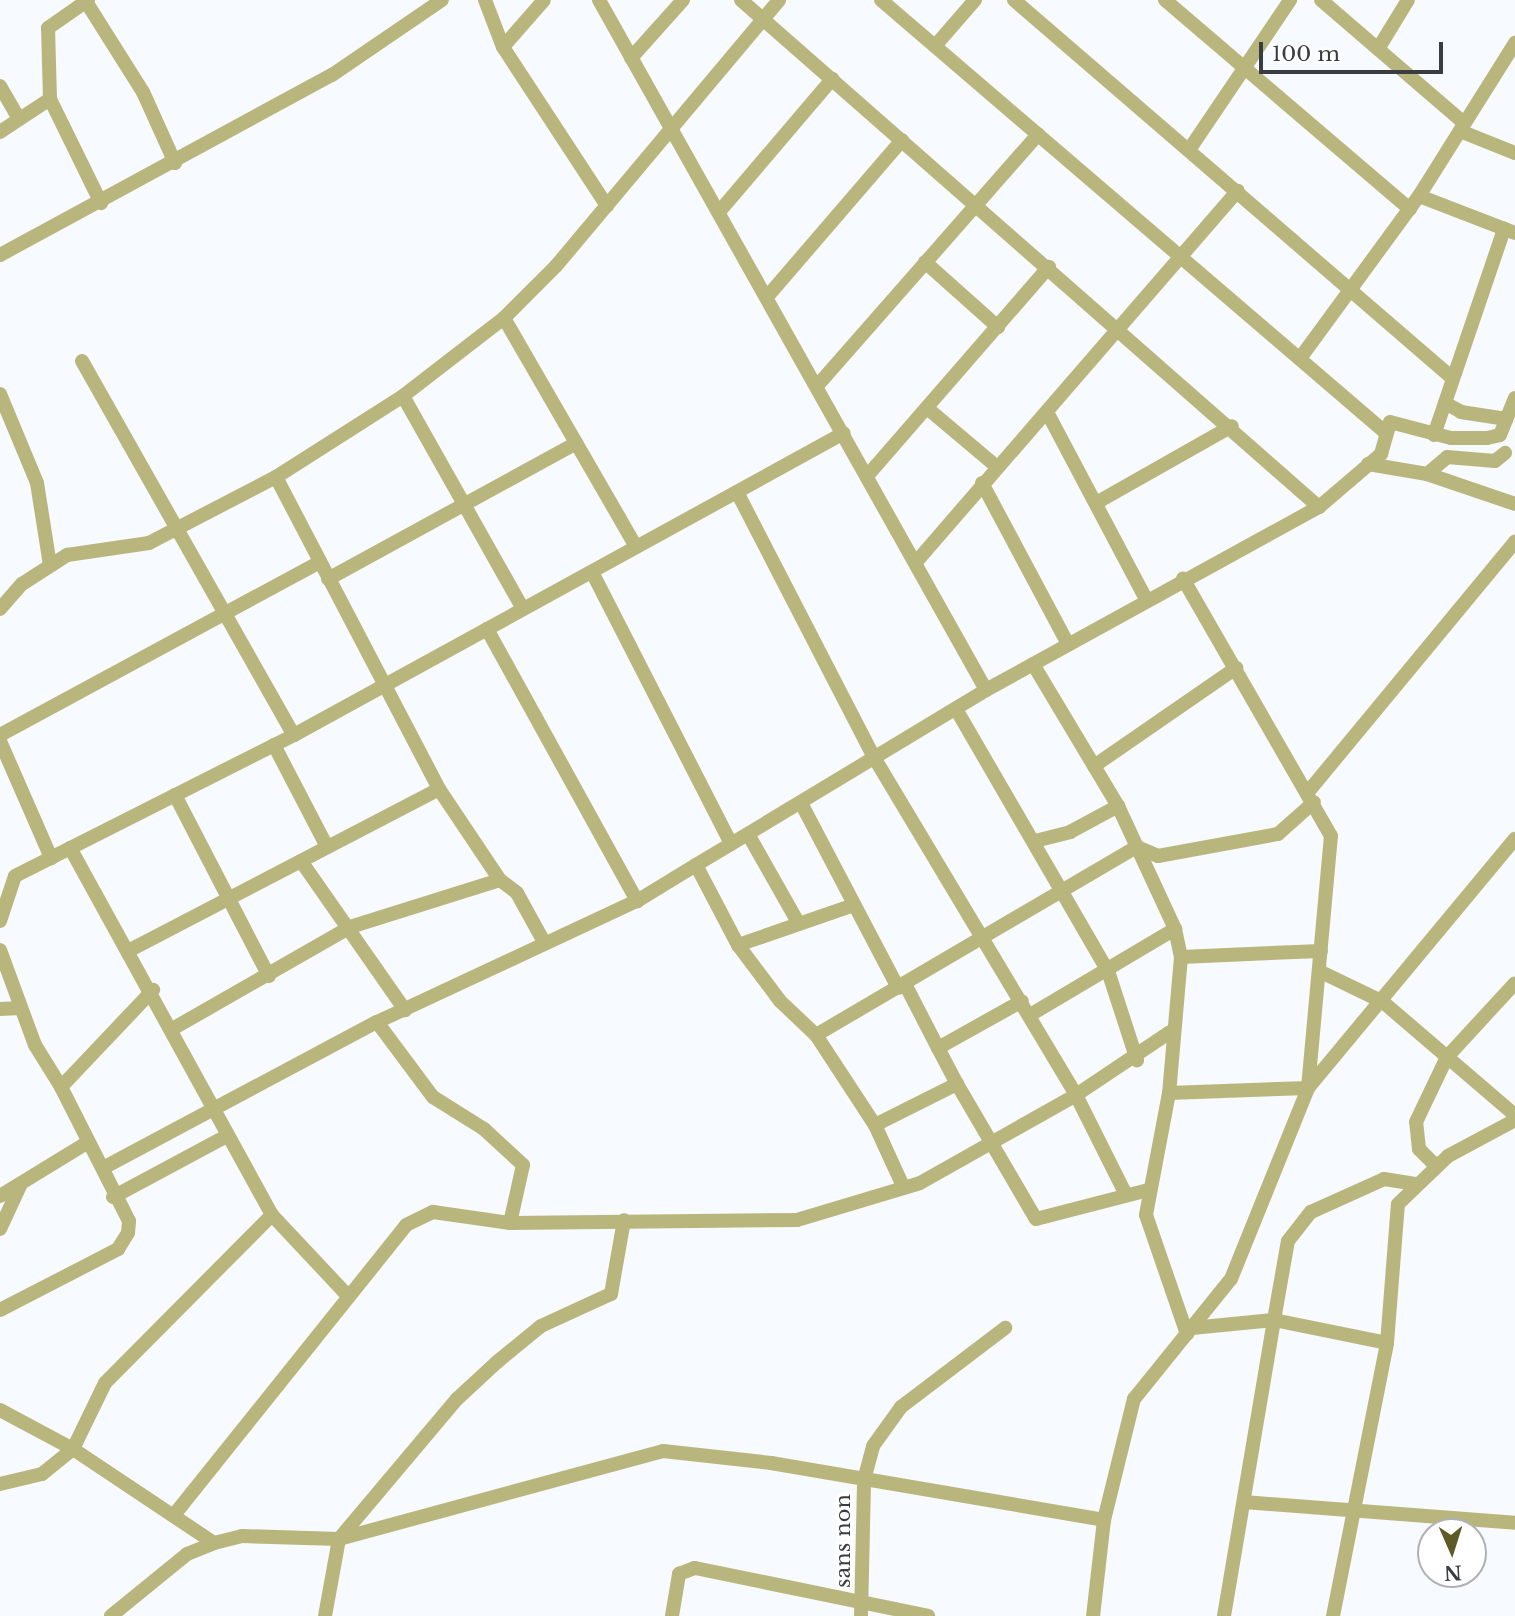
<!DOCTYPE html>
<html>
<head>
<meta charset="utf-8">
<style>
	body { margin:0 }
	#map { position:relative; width:1515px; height:1616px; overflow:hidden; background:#f7faff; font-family:"Libre Baskerville",serif }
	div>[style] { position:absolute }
	.street>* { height:14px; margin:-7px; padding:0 7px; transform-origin:7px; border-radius:7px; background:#b9b67d }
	span { translate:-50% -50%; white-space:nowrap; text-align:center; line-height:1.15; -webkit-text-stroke:7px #fff; paint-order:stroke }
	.street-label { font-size:21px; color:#393c41 }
	.north { position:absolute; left:1417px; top:1518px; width:70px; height:70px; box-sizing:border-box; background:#fff; border:2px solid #b0b1b3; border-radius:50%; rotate:177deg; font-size:19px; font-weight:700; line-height:28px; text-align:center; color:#393c41 }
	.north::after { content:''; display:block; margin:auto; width:24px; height:32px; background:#5d5a27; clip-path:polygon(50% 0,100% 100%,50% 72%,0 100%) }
	.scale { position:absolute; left:1259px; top:42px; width:184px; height:32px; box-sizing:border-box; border:4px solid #393c41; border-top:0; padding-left:9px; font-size:21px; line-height:24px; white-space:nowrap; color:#393c41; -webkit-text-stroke:5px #fff; paint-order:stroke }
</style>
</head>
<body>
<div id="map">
	<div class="street">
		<i style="left:85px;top:0;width:109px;rotate:57.8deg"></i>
		<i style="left:143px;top:92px;width:78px;rotate:65.7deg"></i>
		<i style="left:485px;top:0;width:50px;rotate:69deg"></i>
		<i style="left:503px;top:47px;width:62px;rotate:-48.9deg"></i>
		<i style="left:599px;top:0;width:791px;rotate:60.71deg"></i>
		<i style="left:741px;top:0;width:769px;rotate:41.26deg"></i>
		<i style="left:881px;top:0;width:665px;rotate:40.61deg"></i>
		<i style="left:1014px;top:0;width:577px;rotate:40.78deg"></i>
		<i style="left:1165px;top:0;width:322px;rotate:40.5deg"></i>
		<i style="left:1321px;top:0;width:189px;rotate:40.7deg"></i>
		<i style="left:935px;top:46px;width:61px;rotate:-49deg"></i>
		<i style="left:503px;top:47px;width:190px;rotate:56.8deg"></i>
		<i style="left:1378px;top:49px;width:57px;rotate:-58.5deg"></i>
		<i style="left:631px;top:58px;width:78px;rotate:-48.1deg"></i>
		<i style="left:0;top:86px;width:34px;rotate:60deg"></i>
		<i style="left:50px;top:99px;width:116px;rotate:63.9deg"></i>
		<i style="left:1460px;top:131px;width:59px;rotate:21.8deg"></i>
		<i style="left:0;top:132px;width:60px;rotate:-33.4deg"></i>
		<i style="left:50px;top:99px;width:71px;rotate:-91.6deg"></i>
		<i style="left:48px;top:28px;width:49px;rotate:-35deg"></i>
		<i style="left:1189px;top:150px;width:181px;rotate:-56deg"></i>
		<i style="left:1419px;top:196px;width:103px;rotate:21.1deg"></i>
		<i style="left:719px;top:212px;width:175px;rotate:-49.6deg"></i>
		<i style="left:0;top:255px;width:378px;rotate:-28.5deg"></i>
		<i style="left:332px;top:75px;width:133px;rotate:-34.3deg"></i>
		<i style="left:925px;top:262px;width:98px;rotate:41.7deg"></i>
		<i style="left:767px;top:297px;width:207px;rotate:-49.3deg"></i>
		<i style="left:504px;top:318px;width:264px;rotate:60deg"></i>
		<i style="left:1301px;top:357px;width:200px;rotate:-53.8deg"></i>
		<i style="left:1419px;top:196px;width:181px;rotate:-57.9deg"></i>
		<i style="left:82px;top:361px;width:430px;rotate:60.5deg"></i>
		<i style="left:817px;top:386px;width:335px;rotate:-48.7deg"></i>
		<i style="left:0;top:394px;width:96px;rotate:67.4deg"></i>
		<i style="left:37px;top:483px;width:83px;rotate:81deg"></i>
		<i style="left:403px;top:396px;width:244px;rotate:60.6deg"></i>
		<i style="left:1445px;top:403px;width:18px;rotate:29deg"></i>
		<i style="left:1461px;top:412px;width:46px;rotate:8.8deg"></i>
		<i style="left:927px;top:408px;width:92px;rotate:40.1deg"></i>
		<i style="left:1047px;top:412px;width:212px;rotate:62.1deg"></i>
		<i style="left:1434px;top:435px;width:218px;rotate:-71.2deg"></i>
		<i style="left:1368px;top:464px;width:60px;rotate:9.6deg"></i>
		<i style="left:1427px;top:474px;width:93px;rotate:18.8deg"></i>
		<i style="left:1427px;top:474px;width:26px;rotate:-40deg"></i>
		<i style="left:1447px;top:457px;width:48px;rotate:4.8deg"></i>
		<i style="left:1495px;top:461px;width:13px;rotate:-39deg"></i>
		<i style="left:868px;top:475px;width:276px;rotate:-49deg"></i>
		<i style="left:276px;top:477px;width:352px;rotate:62.4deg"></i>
		<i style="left:439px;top:789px;width:110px;rotate:56.2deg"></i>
		<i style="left:500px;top:880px;width:21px;rotate:37deg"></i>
		<i style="left:517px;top:893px;width:56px;rotate:61.1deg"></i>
		<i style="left:982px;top:483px;width:183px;rotate:61.9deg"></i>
		<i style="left:737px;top:492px;width:301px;rotate:62.7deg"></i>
		<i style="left:875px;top:759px;width:392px;rotate:59.1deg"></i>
		<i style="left:1076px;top:1095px;width:113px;rotate:-33.8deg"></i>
		<i style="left:1096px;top:503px;width:156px;rotate:-29.5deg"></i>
		<i style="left:917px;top:561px;width:490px;rotate:-49.1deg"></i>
		<i style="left:592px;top:572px;width:305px;rotate:62.9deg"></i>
		<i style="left:731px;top:844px;width:298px;rotate:-31.1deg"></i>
		<i style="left:986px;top:690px;width:380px;rotate:-28.8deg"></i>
		<i style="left:1319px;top:507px;width:82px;rotate:-40.5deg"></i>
		<i style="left:1381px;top:454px;width:33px;rotate:-74deg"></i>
		<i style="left:1390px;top:422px;width:63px;rotate:14.7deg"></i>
		<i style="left:1451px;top:438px;width:36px"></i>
		<i style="left:1487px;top:438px;width:13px;rotate:-13deg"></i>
		<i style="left:1500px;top:435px;width:40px;rotate:-68deg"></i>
		<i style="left:328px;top:579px;width:283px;rotate:-28.7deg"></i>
		<i style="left:0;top:609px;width:33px;rotate:-49deg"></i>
		<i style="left:22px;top:584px;width:54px;rotate:-32.8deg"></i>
		<i style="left:67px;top:555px;width:83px;rotate:-8.3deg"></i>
		<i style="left:149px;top:543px;width:143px;rotate:-27.5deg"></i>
		<i style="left:276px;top:477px;width:151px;rotate:-32.5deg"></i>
		<i style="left:403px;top:396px;width:128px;rotate:-37.7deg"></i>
		<i style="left:504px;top:318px;width:74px;rotate:-45deg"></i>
		<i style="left:556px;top:266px;width:347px;rotate:-50deg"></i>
		<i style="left:487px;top:629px;width:311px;rotate:61.1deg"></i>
		<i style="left:1033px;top:664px;width:165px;rotate:59.1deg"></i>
		<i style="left:1118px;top:806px;width:136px;rotate:65.1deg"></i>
		<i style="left:1175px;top:929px;width:29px;rotate:78deg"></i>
		<i style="left:1181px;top:957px;width:137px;rotate:95deg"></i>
		<i style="left:1169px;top:1093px;width:139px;rotate:-2.1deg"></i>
		<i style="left:1308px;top:1088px;width:253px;rotate:-84.8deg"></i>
		<i style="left:1331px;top:836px;width:297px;rotate:-119.9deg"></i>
		<i style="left:956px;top:709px;width:303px;rotate:59.9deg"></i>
		<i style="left:1108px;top:971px;width:94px;rotate:72deg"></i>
		<i style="left:0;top:735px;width:364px;rotate:-28.4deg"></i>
		<i style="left:0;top:741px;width:128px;rotate:66.4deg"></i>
		<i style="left:274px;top:745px;width:115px;rotate:62.5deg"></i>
		<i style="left:1094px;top:766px;width:173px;rotate:-34.6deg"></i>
		<i style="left:1308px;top:792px;width:325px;rotate:-50.4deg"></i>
		<i style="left:175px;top:795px;width:204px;rotate:62.6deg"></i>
		<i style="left:801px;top:803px;width:209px;rotate:62.3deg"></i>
		<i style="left:748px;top:834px;width:103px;rotate:60.5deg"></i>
		<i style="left:1035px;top:841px;width:36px;rotate:-14deg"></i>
		<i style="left:1070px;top:832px;width:55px;rotate:-28.4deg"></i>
		<i style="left:731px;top:844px;width:41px;rotate:149deg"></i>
		<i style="left:696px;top:865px;width:90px;rotate:62.3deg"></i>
		<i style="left:738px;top:945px;width:70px;rotate:53.1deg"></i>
		<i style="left:780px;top:1001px;width:50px;rotate:43.4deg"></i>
		<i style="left:816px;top:1035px;width:372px;rotate:-30.4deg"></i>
		<i style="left:1137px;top:847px;width:23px;rotate:23deg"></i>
		<i style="left:1158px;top:856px;width:122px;rotate:-10.4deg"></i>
		<i style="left:1278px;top:834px;width:48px;rotate:-41.6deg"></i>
		<i style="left:301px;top:861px;width:182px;rotate:55.1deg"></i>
		<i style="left:0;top:921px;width:47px;rotate:-71.6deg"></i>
		<i style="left:15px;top:876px;width:313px;rotate:-26.8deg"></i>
		<i style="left:294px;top:735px;width:627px;rotate:-28.77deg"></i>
		<i style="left:738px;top:945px;width:123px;rotate:-19deg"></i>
		<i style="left:0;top:950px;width:101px;rotate:69.8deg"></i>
		<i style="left:35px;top:1045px;width:49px;rotate:58.2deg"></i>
		<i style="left:130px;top:950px;width:348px;rotate:-27.5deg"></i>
		<i style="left:1181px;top:957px;width:140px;rotate:-2.5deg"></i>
		<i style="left:1319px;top:971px;width:71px;rotate:25.8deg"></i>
		<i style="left:1383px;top:1002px;width:174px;rotate:40.6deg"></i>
		<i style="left:905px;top:984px;width:72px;rotate:62.7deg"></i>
		<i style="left:938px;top:1048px;width:96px;rotate:-29.2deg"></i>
		<i style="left:0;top:1009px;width:21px;rotate:-3deg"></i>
		<i style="left:1030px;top:1015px;width:169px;rotate:-30.7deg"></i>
		<i style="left:377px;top:1022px;width:94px;rotate:53.3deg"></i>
		<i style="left:433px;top:1097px;width:60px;rotate:32.1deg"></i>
		<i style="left:484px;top:1129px;width:53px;rotate:42.7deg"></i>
		<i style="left:523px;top:1165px;width:59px;rotate:102.6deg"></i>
		<i style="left:174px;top:1028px;width:203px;rotate:-29.8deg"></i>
		<i style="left:350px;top:927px;width:157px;rotate:-17.4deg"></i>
		<i style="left:816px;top:1035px;width:108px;rotate:56.8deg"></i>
		<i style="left:875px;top:1125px;width:65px;rotate:65.4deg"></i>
		<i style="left:938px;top:1048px;width:41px;rotate:62.2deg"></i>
		<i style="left:1169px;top:1093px;width:124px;rotate:100.7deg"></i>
		<i style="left:1146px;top:1215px;width:126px;rotate:71deg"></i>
		<i style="left:875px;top:1125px;width:92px;rotate:-26.6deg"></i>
		<i style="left:957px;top:1084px;width:156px;rotate:59.7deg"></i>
		<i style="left:1036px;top:1219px;width:116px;rotate:-14.5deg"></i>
		<i style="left:1436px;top:1166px;width:24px;rotate:-135deg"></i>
		<i style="left:1419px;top:1149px;width:27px;rotate:-96deg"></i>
		<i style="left:1416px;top:1122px;width:72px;rotate:-64.5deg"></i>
		<i style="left:1447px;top:1057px;width:100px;rotate:-47.4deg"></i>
		<i style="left:103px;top:1168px;width:310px;rotate:-28.1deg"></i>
		<i style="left:377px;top:1022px;width:287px;rotate:-25deg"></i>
		<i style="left:637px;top:901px;width:69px;rotate:-31.4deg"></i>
		<i style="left:0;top:1196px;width:103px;rotate:-31.5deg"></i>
		<i style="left:113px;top:1197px;width:129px;rotate:-28.2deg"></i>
		<i style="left:272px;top:1215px;width:112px;rotate:46.8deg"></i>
		<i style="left:0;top:1229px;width:47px;rotate:-65.1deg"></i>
		<i style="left:0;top:1310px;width:133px;rotate:-27.3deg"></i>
		<i style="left:118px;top:1249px;width:19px;rotate:-58deg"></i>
		<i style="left:128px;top:1233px;width:12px;rotate:-85deg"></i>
		<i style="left:129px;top:1221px;width:150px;rotate:-116.9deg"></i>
		<i style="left:61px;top:1087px;width:134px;rotate:-46.5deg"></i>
		<i style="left:1192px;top:1328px;width:82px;rotate:-5.6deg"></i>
		<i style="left:1274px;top:1320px;width:80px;rotate:-80deg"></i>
		<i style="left:1288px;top:1241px;width:37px;rotate:-52deg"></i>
		<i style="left:1311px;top:1212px;width:80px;rotate:-24.3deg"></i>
		<i style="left:1384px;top:1179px;width:33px;rotate:9deg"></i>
		<i style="left:0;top:1410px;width:83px;rotate:28.1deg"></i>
		<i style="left:73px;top:1449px;width:169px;rotate:33.7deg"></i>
		<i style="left:0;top:1484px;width:43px;rotate:-13.4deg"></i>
		<i style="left:42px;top:1474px;width:40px;rotate:-39deg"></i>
		<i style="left:73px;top:1449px;width:73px;rotate:-64.1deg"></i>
		<i style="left:105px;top:1383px;width:237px;rotate:-45.2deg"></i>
		<i style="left:272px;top:1215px;width:419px;rotate:-118.8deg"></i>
		<i style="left:1244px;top:1502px;width:272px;rotate:4.4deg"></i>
		<i style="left:174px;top:1515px;width:371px;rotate:-51.3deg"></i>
		<i style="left:406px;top:1225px;width:30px;rotate:-26deg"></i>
		<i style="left:433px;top:1212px;width:78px;rotate:8.1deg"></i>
		<i style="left:510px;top:1223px;width:287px;rotate:-0.6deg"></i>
		<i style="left:797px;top:1220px;width:128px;rotate:-16.7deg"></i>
		<i style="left:920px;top:1183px;width:179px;rotate:-29.4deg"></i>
		<i style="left:1076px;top:1095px;width:112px;rotate:63.4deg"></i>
		<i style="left:1104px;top:1520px;width:125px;rotate:-76.1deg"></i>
		<i style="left:1134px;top:1399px;width:154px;rotate:-51.1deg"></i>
		<i style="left:1231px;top:1279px;width:206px;rotate:-68deg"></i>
		<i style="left:1308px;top:1088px;width:324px;rotate:-50.3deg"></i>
		<i style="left:111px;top:1616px;width:98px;rotate:-39.2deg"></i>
		<i style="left:187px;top:1554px;width:29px;rotate:-22deg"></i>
		<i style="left:214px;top:1543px;width:29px;rotate:-14deg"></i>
		<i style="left:242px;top:1536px;width:97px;rotate:1.8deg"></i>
		<i style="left:339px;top:1539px;width:336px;rotate:-15.2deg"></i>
		<i style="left:663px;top:1451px;width:109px;rotate:6.3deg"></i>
		<i style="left:771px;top:1463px;width:338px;rotate:9.7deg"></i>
		<i style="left:1104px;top:1520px;width:97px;rotate:96.5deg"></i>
		<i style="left:325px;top:1616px;width:78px;rotate:-79.7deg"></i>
		<i style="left:339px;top:1539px;width:183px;rotate:-49.9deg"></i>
		<i style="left:457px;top:1399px;width:54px;rotate:-42.8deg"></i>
		<i style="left:497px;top:1362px;width:57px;rotate:-39.3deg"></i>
		<i style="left:541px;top:1326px;width:77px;rotate:-24.6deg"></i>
		<i style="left:611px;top:1294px;width:75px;rotate:-80deg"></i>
		<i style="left:672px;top:1616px;width:43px;rotate:-80.5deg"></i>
		<i style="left:679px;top:1574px;width:17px;rotate:-21deg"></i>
		<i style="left:695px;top:1568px;width:238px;rotate:11.6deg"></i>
		<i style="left:861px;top:1616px;width:136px;rotate:-88.7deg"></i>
		<i style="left:864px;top:1480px;width:35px;rotate:-75deg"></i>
		<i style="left:873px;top:1446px;width:48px;rotate:-54.3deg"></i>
		<i style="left:901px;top:1407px;width:131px;rotate:-37.2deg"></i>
		<i style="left:1224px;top:1616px;width:300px;rotate:-80.4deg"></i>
		<i style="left:1274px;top:1320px;width:115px;rotate:11.5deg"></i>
		<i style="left:1333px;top:1616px;width:278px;rotate:-78.8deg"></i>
		<i style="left:1387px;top:1343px;width:139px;rotate:-85.5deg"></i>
		<i style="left:1398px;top:1204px;width:69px;rotate:-43.8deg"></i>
		<i style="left:1448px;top:1156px;width:76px;rotate:-28.2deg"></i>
	</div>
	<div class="street-label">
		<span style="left:843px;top:1541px;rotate:-90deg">sans non</span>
	</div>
	<div class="north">N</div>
	<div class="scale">100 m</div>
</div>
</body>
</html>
